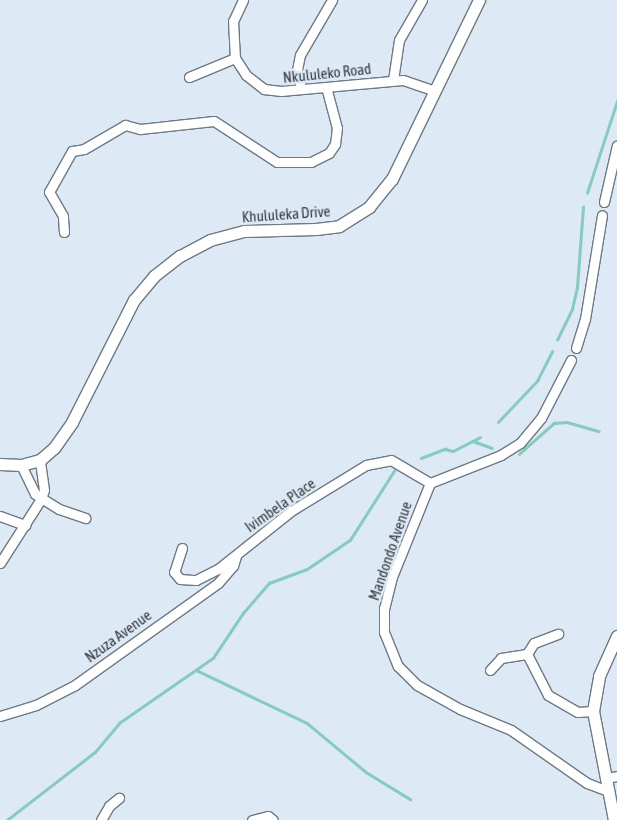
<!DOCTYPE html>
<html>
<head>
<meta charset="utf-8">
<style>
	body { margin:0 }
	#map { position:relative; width:617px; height:820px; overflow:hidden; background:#dde9f4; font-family:"Asap Condensed",sans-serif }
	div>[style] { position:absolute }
	.stream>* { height:2.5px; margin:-1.25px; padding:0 1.25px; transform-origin:1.25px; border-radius:1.25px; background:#87cabf }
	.roads { filter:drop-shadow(1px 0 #6e7983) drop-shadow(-1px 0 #6e7983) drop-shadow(0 1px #6e7983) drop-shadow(0 -1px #6e7983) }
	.street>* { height:9px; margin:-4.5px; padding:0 4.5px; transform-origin:4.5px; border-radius:4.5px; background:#fff }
	.secondary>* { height:11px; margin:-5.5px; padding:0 5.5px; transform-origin:5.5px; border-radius:5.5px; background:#fff }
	span { translate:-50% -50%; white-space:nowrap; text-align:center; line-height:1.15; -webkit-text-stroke:5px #dde9f4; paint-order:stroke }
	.street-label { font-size:15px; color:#383d42 }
</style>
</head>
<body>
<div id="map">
	<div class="stream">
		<i style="left:587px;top:193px;width:97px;rotate:-71.9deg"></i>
		<i style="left:557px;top:340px;width:34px;rotate:-64deg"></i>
		<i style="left:572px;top:309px;width:23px;rotate:-77deg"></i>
		<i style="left:577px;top:287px;width:80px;rotate:-85.7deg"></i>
		<i style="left:498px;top:422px;width:57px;rotate:-46.4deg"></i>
		<i style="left:537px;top:381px;width:33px;rotate:-63deg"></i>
		<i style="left:473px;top:441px;width:20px;rotate:20deg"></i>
		<i style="left:519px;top:454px;width:47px;rotate:-41.5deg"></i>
		<i style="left:554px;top:423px;width:13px;rotate:-4deg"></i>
		<i style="left:567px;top:422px;width:33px;rotate:16deg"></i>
		<i style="left:421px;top:458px;width:26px;rotate:-21deg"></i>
		<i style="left:445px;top:449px;width:8px;rotate:14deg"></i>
		<i style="left:453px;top:451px;width:30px;rotate:-27deg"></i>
		<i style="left:196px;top:670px;width:123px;rotate:25.5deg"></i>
		<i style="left:307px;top:723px;width:77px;rotate:39.7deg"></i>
		<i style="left:366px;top:772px;width:52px;rotate:31.5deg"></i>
		<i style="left:7px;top:820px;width:111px;rotate:-37.7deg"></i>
		<i style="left:95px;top:752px;width:38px;rotate:-50deg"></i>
		<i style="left:119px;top:723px;width:114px;rotate:-34.7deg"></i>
		<i style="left:213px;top:658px;width:54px;rotate:-56.3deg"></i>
		<i style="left:243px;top:613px;width:40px;rotate:-49deg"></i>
		<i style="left:269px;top:583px;width:40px;rotate:-20.2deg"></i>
		<i style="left:307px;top:569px;width:52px;rotate:-34deg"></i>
		<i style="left:350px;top:540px;width:82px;rotate:-57.5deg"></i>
	</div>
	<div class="roads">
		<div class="street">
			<i style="left:243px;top:0;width:23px;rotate:115deg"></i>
			<i style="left:233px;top:21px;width:37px;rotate:87deg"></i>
			<i style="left:235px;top:58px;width:20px;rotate:57deg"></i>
			<i style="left:246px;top:75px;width:23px;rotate:38deg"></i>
			<i style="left:264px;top:89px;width:17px;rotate:7deg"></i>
			<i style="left:281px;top:91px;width:122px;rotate:-5.2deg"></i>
			<i style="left:403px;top:80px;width:34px;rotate:19deg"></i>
			<i style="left:189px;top:77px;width:50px;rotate:-22.4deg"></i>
			<i style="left:393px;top:80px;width:40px;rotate:-81.5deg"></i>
			<i style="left:399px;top:40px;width:46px;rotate:-60.1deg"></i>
			<i style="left:301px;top:88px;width:18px;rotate:-103deg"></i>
			<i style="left:297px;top:70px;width:15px;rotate:-79deg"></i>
			<i style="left:300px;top:55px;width:64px;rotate:-59.8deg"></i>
			<i style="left:604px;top:202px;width:58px;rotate:-77.2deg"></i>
			<i style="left:64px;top:232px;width:16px;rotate:-94deg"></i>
			<i style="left:63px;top:216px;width:28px;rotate:-120deg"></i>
			<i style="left:49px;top:192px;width:47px;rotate:-60.7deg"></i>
			<i style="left:72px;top:151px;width:12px;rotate:-9deg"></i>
			<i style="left:84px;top:149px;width:48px;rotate:-30.3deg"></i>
			<i style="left:125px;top:125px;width:16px;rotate:15deg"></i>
			<i style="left:140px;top:129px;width:74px;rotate:-6.2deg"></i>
			<i style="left:214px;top:121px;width:75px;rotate:33.1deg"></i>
			<i style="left:277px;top:162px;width:34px"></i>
			<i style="left:311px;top:162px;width:20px;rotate:-27deg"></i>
			<i style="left:329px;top:153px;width:11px;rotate:-56deg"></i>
			<i style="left:335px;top:144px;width:16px;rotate:-83deg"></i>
			<i style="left:337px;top:128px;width:42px;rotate:-105deg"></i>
			<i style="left:576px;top:348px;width:30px;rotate:-73deg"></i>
			<i style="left:585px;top:319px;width:105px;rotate:-80.7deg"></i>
			<i style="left:571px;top:360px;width:65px;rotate:117.3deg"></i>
			<i style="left:541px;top:418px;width:33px;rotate:130deg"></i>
			<i style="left:520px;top:443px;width:22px;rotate:148deg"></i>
			<i style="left:501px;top:455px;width:76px;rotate:158.5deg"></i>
			<i style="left:430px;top:483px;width:101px;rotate:112deg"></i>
			<i style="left:392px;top:577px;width:32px;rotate:104deg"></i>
			<i style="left:384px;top:608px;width:24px;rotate:90deg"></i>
			<i style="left:384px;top:632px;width:37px;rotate:68deg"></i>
			<i style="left:398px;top:666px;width:27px;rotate:45deg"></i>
			<i style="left:417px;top:685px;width:49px;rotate:29.2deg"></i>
			<i style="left:460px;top:709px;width:55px;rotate:22.4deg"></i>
			<i style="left:511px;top:730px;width:93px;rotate:34.9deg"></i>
			<i style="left:587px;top:783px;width:22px;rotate:21deg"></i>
			<i style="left:21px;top:465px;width:32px;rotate:64deg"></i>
			<i style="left:35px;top:494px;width:28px;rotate:32deg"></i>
			<i style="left:59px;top:509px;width:28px;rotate:19deg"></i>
			<i style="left:0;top:516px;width:27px;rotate:20deg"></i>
			<i style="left:182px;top:548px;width:25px;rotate:108deg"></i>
			<i style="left:174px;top:572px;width:9px;rotate:49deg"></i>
			<i style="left:180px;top:579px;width:16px;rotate:4deg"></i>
			<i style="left:196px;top:580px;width:25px;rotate:-27deg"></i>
			<i style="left:218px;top:569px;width:93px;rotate:-38.5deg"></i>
			<i style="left:291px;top:511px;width:88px;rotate:-31.5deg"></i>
			<i style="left:366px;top:465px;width:25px;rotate:-11deg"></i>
			<i style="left:391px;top:460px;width:45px;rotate:30.5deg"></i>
			<i style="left:0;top:563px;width:76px;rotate:-57.4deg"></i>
			<i style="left:41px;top:499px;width:9px;rotate:-72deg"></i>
			<i style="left:44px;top:490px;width:30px;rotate:-98deg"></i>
			<i style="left:527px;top:654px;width:46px;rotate:62.9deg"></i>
			<i style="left:548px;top:695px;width:34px;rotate:30deg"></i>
			<i style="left:578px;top:712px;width:15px;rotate:-4deg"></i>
			<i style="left:527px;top:654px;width:13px;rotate:-58deg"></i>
			<i style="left:534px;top:643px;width:26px;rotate:-21deg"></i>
			<i style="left:490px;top:670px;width:16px;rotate:-47deg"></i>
			<i style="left:501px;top:658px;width:26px;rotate:-9deg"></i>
			<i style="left:0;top:716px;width:38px;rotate:-17deg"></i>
			<i style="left:36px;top:705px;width:44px;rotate:-27.1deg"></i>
			<i style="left:75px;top:685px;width:176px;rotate:-35.5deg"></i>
			<i style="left:218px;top:583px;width:23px;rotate:-49deg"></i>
			<i style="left:233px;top:566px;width:10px;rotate:-73deg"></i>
			<i style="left:605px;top:778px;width:12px;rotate:-9deg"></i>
			<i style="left:101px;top:820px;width:16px;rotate:-60deg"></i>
			<i style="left:109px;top:806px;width:13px;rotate:-39deg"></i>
			<i style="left:252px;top:820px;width:16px;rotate:-14deg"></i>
			<i style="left:268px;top:816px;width:6px;rotate:39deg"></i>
		</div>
		<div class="secondary">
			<i style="left:0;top:464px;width:21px;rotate:3deg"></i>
			<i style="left:21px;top:465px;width:20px;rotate:-15deg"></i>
			<i style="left:40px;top:460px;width:18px;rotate:-41deg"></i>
			<i style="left:54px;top:448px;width:32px;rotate:-55deg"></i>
			<i style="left:72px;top:422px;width:137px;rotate:-63.1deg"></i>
			<i style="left:134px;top:300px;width:31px;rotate:-50deg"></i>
			<i style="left:154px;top:276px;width:33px;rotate:-38deg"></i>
			<i style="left:180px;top:256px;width:34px;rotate:-28deg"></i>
			<i style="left:210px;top:240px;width:35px;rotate:-15deg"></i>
			<i style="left:244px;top:231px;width:72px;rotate:-1.6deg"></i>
			<i style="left:316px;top:229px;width:23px;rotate:-7deg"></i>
			<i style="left:339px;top:226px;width:36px;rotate:-32deg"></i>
			<i style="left:369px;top:207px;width:36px;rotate:-51deg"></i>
			<i style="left:392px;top:179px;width:199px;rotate:-64.1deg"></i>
			<i style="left:614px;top:820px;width:111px;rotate:-100.9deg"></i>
			<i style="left:593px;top:711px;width:36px;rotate:-80deg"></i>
			<i style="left:599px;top:676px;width:44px;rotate:-65.8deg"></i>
		</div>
	</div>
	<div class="street-label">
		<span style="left:327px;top:73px;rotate:-6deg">Nkululeko Road</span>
		<span style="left:286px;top:214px;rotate:-4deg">Khululeka Drive</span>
		<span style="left:280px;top:505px;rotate:-35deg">Ivimbela Place</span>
		<span style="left:390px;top:551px;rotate:-71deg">Mandondo Avenue</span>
		<span style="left:118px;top:636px;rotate:-36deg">Nzuza Avenue</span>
	</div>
</div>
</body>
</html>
